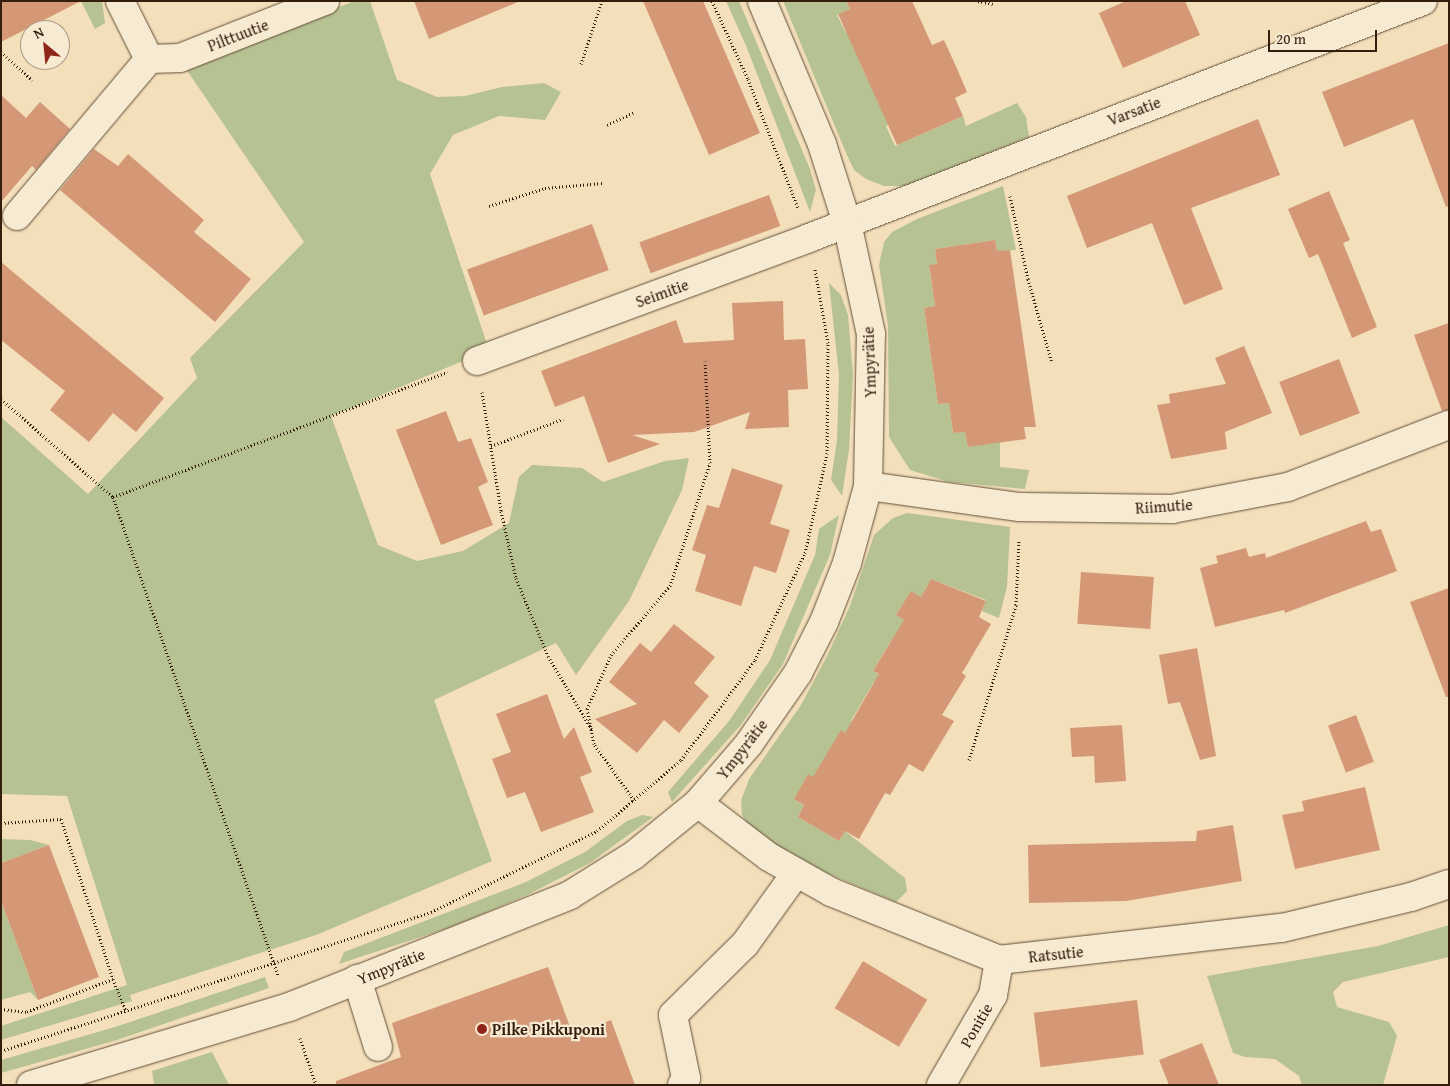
<!DOCTYPE html>
<meta charset="utf-8">
<style>
body{margin:0}
#map{position:relative;width:1450px;height:1086px;overflow:hidden;background:#f3dfba;font-family:"Gentium Book Plus",serif}
div>[style]{position:absolute}
.green>*{inset:0;background:#b7c292}
.building>*{inset:0;background:#d49877;transform-origin:0 0}
.path>*{height:3px;margin-top:-1.5px;transform-origin:0;background:repeating-linear-gradient(90deg,#331d0c 0 1px,transparent 0 3.5px)}
.roads{filter:drop-shadow(0 0 1px #634e38) drop-shadow(0 0 1px #634e38)}
.minor>*{height:28px;margin:-14px;padding:0 14px;transform-origin:14px;border-radius:14px;background:#f7ead2}
.dots>*{width:14px;height:14px;translate:-50% -50%;box-sizing:border-box;border:2px solid #f7ead2;border-radius:50%}
span{translate:-50% -50%;white-space:nowrap;text-align:center;line-height:1.15;-webkit-text-stroke:4.5px #f7ead2;paint-order:stroke}
.street-label{font-size:16px;color:#331d0c}
.poi-label{font-size:16px;color:#331d0c;font-weight:700}
.left{translate:0 -50%;text-align:left}
.frame{position:absolute;inset:0;border:2px solid #331d0c;pointer-events:none}
.north{position:absolute;left:20px;top:20px;width:50px;height:50px;box-sizing:border-box;background:#f7ead2;border:1px solid #a99883;border-radius:50%;rotate:332deg;font-size:14px;font-weight:700;line-height:20px;text-align:center;color:#331d0c}
.north::after{content:'';display:block;margin:auto;width:18px;height:22px;background:#8f2418;clip-path:polygon(50% 0,100% 100%,50% 72%,0 100%)}
.scale{position:absolute;left:1268px;top:30px;width:109px;height:22px;box-sizing:border-box;border:2px solid #331d0c;border-top:0;padding-left:6px;font-size:15px;line-height:18px;white-space:nowrap;color:#331d0c;-webkit-text-stroke:4px #f7ead2;paint-order:stroke}
</style>
<div id="map">
<div class="green">
<i style="clip-path:polygon(81px 1px,102px 1px,105px 23px,95px 29px)"></i>
<i style="clip-path:polygon(354px 1px,370px 1px,397px 80px,437px 97px,465px 96px,502px 87px,544px 83px,561px 92px,545px 120px,499px 116px,453px 135px,430px 174px,489px 350px,331px 416px,378px 545px,417px 561px,463px 551px,509px 523px,519px 477px,532px 465px,582px 468px,603px 482px,665px 461px,689px 458px,682px 490px,629px 601px,576px 675px,556px 643px,434px 700px,492px 861px,316px 935px,130px 995px,132px 1001px,1px 1040px,1px 1026px,127px 985px,67px 796px,1px 794px,1px 417px,88px 494px,197px 378px,190px 358px,304px 242px,186px 69px)"></i>
<i style="clip-path:polygon(726px 1px,739px 1px,810px 169px,816px 190px,810px 212px,747px 48px)"></i>
<i style="clip-path:polygon(783px 1px,846px 1px,850px 9px,837px 15px,846px 33px,855px 29px,851px 42px,867px 78px,899px 119px,886px 126px,895px 146px,963px 116px,966px 126px,1017px 103px,1026px 117px,1029px 137px,906px 186px,884px 186px,866px 179px,854px 170px,846px 153px)"></i>
<i style="clip-path:polygon(1003px 186px,1016px 250px,997px 251px,995px 240px,935px 249px,937px 264px,929px 266px,935px 306px,924px 308px,938px 404px,949px 403px,953px 433px,965px 432px,968px 447px,1000px 442px,1000px 467px,1029px 470px,1025px 489px,949px 482px,910px 470px,889px 437px,888px 326px,879px 265px,884px 242px,892px 232px,917px 219px)"></i>
<i style="clip-path:polygon(829px 283px,841px 295px,848px 315px,853px 374px,849px 450px,842px 496px,831px 480px,837px 440px,839px 375px)"></i>
<i style="clip-path:polygon(907px 513px,1010px 527px,1007px 587px,999px 618px,982px 611px,986px 600px,931px 579px,921px 597px,911px 592px,896px 615px,912px 625px,889px 644px,873px 671px,888px 680px,874px 682px,851px 721px,861px 727px,854px 738px,841px 731px,822px 782px,808px 775px,794px 799px,804px 805px,798px 817px,839px 841px,845px 831px,905px 878px,907px 891px,896px 902px,800px 862px,755px 836px,742px 815px,741px 801px,749px 779px,801px 705px,827px 656px,850px 606px,874px 535px,893px 518px)"></i>
<i style="clip-path:polygon(839px 515px,830px 555px,783px 664px,740px 726px,672px 802px,668px 792px,729px 721px,770px 660px,815px 555px,819px 529px)"></i>
<i style="clip-path:polygon(642px 815px,653px 817px,590px 863px,529px 894px,457px 925px,339px 964px,344px 952px,526px 882px,585px 852px,627px 821px)"></i>
<i style="clip-path:polygon(1px 839px,30px 840px,49px 845px,1px 863px)"></i>
<i style="clip-path:polygon(1px 901px,38px 1000px,30px 992px,1px 1000px)"></i>
<i style="clip-path:polygon(1449px 925px,1449px 957px,1343px 982px,1333px 992px,1337px 1007px,1389px 1022px,1397px 1036px,1383px 1085px,1302px 1085px,1299px 1076px,1275px 1059px,1245px 1057px,1233px 1053px,1207px 976px,1378px 946px)"></i>
<i style="clip-path:polygon(265px 977px,269px 988px,117px 1040px,1px 1073px,1px 1060px,115px 1027px)"></i>
<i style="clip-path:polygon(212px 1052px,229px 1085px,154px 1085px,152px 1071px)"></i>
</div>
<div class="building">
<i style="clip-path:polygon(1px 1px,81px 1px,1px 42px)"></i>
<i style="clip-path:polygon(414px 1px,518px 1px,518px 2px,429px 39px)"></i>
<i style="clip-path:polygon(643px 1px,703px 1px,760px 133px,709px 155px)"></i>
<i style="clip-path:polygon(846px 1px,912px 1px,932px 45px,944px 40px,958px 71px,967px 92px,955px 98px,963px 116px,897px 145px,838px 14px,850px 9px)"></i>
<i style="clip-path:polygon(1126px 1px,1185px 1px,1200px 35px,1123px 68px,1099px 13px)"></i>
<i style="clip-path:polygon(1449px 43px,1449px 206px,1446px 207px,1413px 119px,1344px 147px,1322px 92px)"></i>
<i style="clip-path:polygon(1px 95px,26px 118px,40px 102px,70px 129px,36px 170px,32px 166px,1px 202px)"></i>
<i style="clip-path:polygon(1258px 119px,1280px 175px,1191px 208px,1223px 289px,1184px 305px,1152px 223px,1087px 248px,1067px 196px)"></i>
<i style="clip-path:polygon(94px 149px,118px 166px,128px 154px,204px 220px,194px 232px,251px 279px,215px 322px,60px 190px)"></i>
<i style="clip-path:polygon(1329px 191px,1350px 240px,1343px 243px,1377px 327px,1352px 338px,1318px 254px,1309px 258px,1288px 209px)"></i>
<i style="left:769px;top:195px;width:33px;height:138px;rotate:70deg"></i>
<i style="left:592px;top:224px;width:49px;height:133px;rotate:70deg"></i>
<i style="clip-path:polygon(995px 240px,997px 251px,1010px 250px,1036px 427px,1024px 427px,1026px 439px,968px 447px,965px 432px,953px 433px,949px 403px,938px 404px,924px 308px,935px 306px,929px 265px,937px 264px,935px 249px)"></i>
<i style="clip-path:polygon(1px 262px,164px 398px,136px 432px,113px 413px,89px 442px,50px 410px,65px 391px,1px 340px)"></i>
<i style="clip-path:polygon(783px 301px,784px 340px,805px 339px,808px 389px,788px 390px,789px 427px,745px 429px,750px 412px,694px 432px,632px 435px,660px 444px,608px 463px,584px 396px,555px 407px,541px 371px,676px 320px,684px 343px,734px 340px,732px 303px)"></i>
<i style="clip-path:polygon(1449px 323px,1449px 410px,1442px 411px,1414px 335px)"></i>
<i style="clip-path:polygon(1244px 346px,1272px 413px,1225px 432px,1227px 449px,1171px 459px,1157px 405px,1170px 403px,1169px 394px,1226px 384px,1215px 358px)"></i>
<i style="left:1339px;top:359px;width:58px;height:64px;rotate:69deg"></i>
<i style="clip-path:polygon(446px 411px,458px 442px,471px 438px,488px 482px,478px 487px,493px 525px,441px 545px,396px 430px)"></i>
<i style="clip-path:polygon(732px 468px,783px 485px,770px 524px,790px 530px,776px 573px,754px 566px,741px 606px,695px 591px,706px 555px,692px 550px,707px 505px,719px 508px)"></i>
<i style="clip-path:polygon(1366px 521px,1371px 532px,1381px 529px,1397px 571px,1285px 613px,1284px 610px,1215px 627px,1200px 568px,1218px 563px,1216px 556px,1246px 548px,1249px 557px,1265px 553px,1266px 558px)"></i>
<i style="left:1081px;top:572px;width:73px;height:52px;rotate:4deg"></i>
<i style="clip-path:polygon(931px 579px,986px 601px,979px 617px,991px 624px,962px 673px,966px 676px,942px 715px,954px 721px,923px 772px,909px 764px,890px 795px,885px 793px,859px 839px,845px 831px,839px 841px,798px 817px,804px 805px,794px 799px,808px 774px,813px 777px,841px 730px,845px 733px,879px 674px,873px 671px,904px 620px,896px 615px,911px 591px,921px 597px)"></i>
<i style="clip-path:polygon(1449px 588px,1449px 697px,1446px 697px,1410px 602px)"></i>
<i style="clip-path:polygon(674px 624px,715px 657px,694px 683px,709px 696px,679px 733px,664px 720px,637px 753px,595px 719px,637px 704px,609px 682px,640px 643px,651px 652px)"></i>
<i style="clip-path:polygon(1197px 648px,1216px 756px,1200px 760px,1180px 702px,1168px 704px,1159px 655px)"></i>
<i style="clip-path:polygon(547px 694px,564px 739px,574px 727px,592px 772px,580px 777px,594px 812px,541px 832px,525px 792px,507px 798px,492px 759px,511px 752px,496px 714px)"></i>
<i style="left:1356px;top:715px;width:50px;height:30px;rotate:69deg"></i>
<i style="clip-path:polygon(1122px 725px,1126px 781px,1095px 783px,1094px 756px,1072px 757px,1070px 728px)"></i>
<i style="clip-path:polygon(1365px 787px,1380px 850px,1295px 869px,1282px 815px,1304px 811px,1302px 801px)"></i>
<i style="clip-path:polygon(1233px 825px,1242px 881px,1126px 901px,1029px 903px,1028px 845px,1196px 841px,1197px 831px)"></i>
<i style="clip-path:polygon(49px 845px,99px 977px,38px 1000px,1px 901px,1px 863px)"></i>
<i style="left:863px;top:961px;width:75px;height:55px;rotate:31deg"></i>
<i style="clip-path:polygon(548px 967px,573px 1035px,611px 1020px,635px 1085px,336px 1085px,336px 1081px,401px 1057px,392px 1023px)"></i>
<i style="left:1137px;top:1000px;width:55px;height:104px;rotate:83deg"></i>
<i style="clip-path:polygon(1202px 1043px,1219px 1085px,1169px 1085px,1159px 1060px)"></i>
</div>
<div class="path">
<i style="left:712px;top:1px;width:86px;rotate:65.2deg"></i>
<i style="left:748px;top:79px;width:138px;rotate:68.8deg"></i>
<i style="left:978px;top:1px;width:15px;rotate:11deg"></i>
<i style="left:1px;top:52px;width:42px;rotate:42.1deg"></i>
<i style="left:581px;top:64px;width:66px;rotate:-71.6deg"></i>
<i style="left:607px;top:125px;width:31px;rotate:-25deg"></i>
<i style="left:1010px;top:196px;width:85px;rotate:77.8deg"></i>
<i style="left:1028px;top:279px;width:87px;rotate:74.1deg"></i>
<i style="left:489px;top:206px;width:59px;rotate:-17.8deg"></i>
<i style="left:545px;top:188px;width:58px;rotate:-4.9deg"></i>
<i style="left:482px;top:392px;width:121px;rotate:80.9deg"></i>
<i style="left:501px;top:511px;width:69px;rotate:77.4deg"></i>
<i style="left:516px;top:578px;width:84px;rotate:67.7deg"></i>
<i style="left:548px;top:656px;width:86px;rotate:59.3deg"></i>
<i style="left:1px;top:399px;width:149px;rotate:41.2deg"></i>
<i style="left:113px;top:497px;width:506px;rotate:70.96deg"></i>
<i style="left:491px;top:446px;width:77px;rotate:-20.6deg"></i>
<i style="left:113px;top:497px;width:357px;rotate:-20.5deg"></i>
<i style="left:969px;top:760px;width:162px;rotate:-73.1deg"></i>
<i style="left:1016px;top:605px;width:65px;rotate:-87.4deg"></i>
<i style="left:634px;top:800px;width:69px;rotate:-125.5deg"></i>
<i style="left:594px;top:744px;width:36px;rotate:-101deg"></i>
<i style="left:587px;top:709px;width:59px;rotate:-66deg"></i>
<i style="left:611px;top:655px;width:91px;rotate:-49.5deg"></i>
<i style="left:670px;top:586px;width:129px;rotate:-72deg"></i>
<i style="left:710px;top:463px;width:102px;rotate:-92.8deg"></i>
<i style="left:1px;top:823px;width:60px;rotate:-3.8deg"></i>
<i style="left:61px;top:819px;width:168px;rotate:72deg"></i>
<i style="left:113px;top:979px;width:93px;rotate:159.2deg"></i>
<i style="left:26px;top:1012px;width:25px;rotate:-173deg"></i>
<i style="left:113px;top:979px;width:35px;rotate:68deg"></i>
<i style="left:300px;top:1038px;width:50px;rotate:71.2deg"></i>
<i style="left:1px;top:1051px;width:452px;rotate:-17.9deg"></i>
<i style="left:431px;top:912px;width:185px;rotate:-26deg"></i>
<i style="left:597px;top:831px;width:110px;rotate:-40.2deg"></i>
<i style="left:681px;top:760px;width:124px;rotate:-53.5deg"></i>
<i style="left:755px;top:660px;width:118px;rotate:-65deg"></i>
<i style="left:805px;top:553px;width:101px;rotate:-77.5deg"></i>
<i style="left:827px;top:454px;width:111px;rotate:-89.5deg"></i>
<i style="left:828px;top:343px;width:75px;rotate:-100deg"></i>
</div>
<div class="roads">
<div class="minor">
<i style="left:120px;top:1px;width:65px;rotate:63.4deg"></i>
<i style="left:149px;top:59px;width:31px;rotate:-2deg"></i>
<i style="left:180px;top:58px;width:156px;rotate:-21.5deg"></i>
<i style="left:17px;top:216px;width:205px;rotate:-49.9deg"></i>
<i style="left:477px;top:361px;width:354px;rotate:-20.3deg"></i>
<i style="left:809px;top:238px;width:658px;rotate:-21.11deg"></i>
<i style="left:868px;top:486px;width:153px;rotate:7.9deg"></i>
<i style="left:1020px;top:507px;width:152px;rotate:0.8deg"></i>
<i style="left:1172px;top:509px;width:118px;rotate:-10.7deg"></i>
<i style="left:1288px;top:487px;width:173px;rotate:-21.1deg"></i>
<i style="left:698px;top:803px;width:89px;rotate:37.3deg"></i>
<i style="left:769px;top:857px;width:71px;rotate:29.4deg"></i>
<i style="left:831px;top:892px;width:181px;rotate:22deg"></i>
<i style="left:999px;top:960px;width:285px;rotate:-6.5deg"></i>
<i style="left:1282px;top:928px;width:133px;rotate:-13.5deg"></i>
<i style="left:1411px;top:897px;width:40px;rotate:-18.9deg"></i>
<i style="left:357px;top:979px;width:71px;rotate:72.8deg"></i>
<i style="left:31px;top:1085px;width:270px;rotate:-16.8deg"></i>
<i style="left:289px;top:1007px;width:302px;rotate:-21.7deg"></i>
<i style="left:570px;top:895px;width:75px;rotate:-32deg"></i>
<i style="left:634px;top:855px;width:82px;rotate:-39.1deg"></i>
<i style="left:698px;top:803px;width:77px;rotate:-49.2deg"></i>
<i style="left:748px;top:745px;width:88px;rotate:-55.2deg"></i>
<i style="left:798px;top:673px;width:57px;rotate:-63deg"></i>
<i style="left:824px;top:622px;width:63px;rotate:-68.7deg"></i>
<i style="left:847px;top:563px;width:80px;rotate:-74.7deg"></i>
<i style="left:868px;top:486px;width:152px;rotate:-88.9deg"></i>
<i style="left:871px;top:334px;width:114px;rotate:-102.2deg"></i>
<i style="left:847px;top:223px;width:83px;rotate:-107.6deg"></i>
<i style="left:822px;top:144px;width:155px;rotate:-112.8deg"></i>
<i style="left:682px;top:1085px;width:8px;rotate:-60deg"></i>
<i style="left:686px;top:1078px;width:64px;rotate:-101.7deg"></i>
<i style="left:673px;top:1015px;width:101px;rotate:-44.6deg"></i>
<i style="left:745px;top:944px;width:87px;rotate:-54.3deg"></i>
<i style="left:941px;top:1085px;width:104px;rotate:-60deg"></i>
<i style="left:993px;top:995px;width:36px;rotate:-80deg"></i>
</div>
</div>
<div class="dots">
<i style="left:482px;top:1029px;background:#8f2418"></i>
</div>
<div class="street-label">
<span style="left:238px;top:35px;rotate:-21deg">Pilttuutie</span>
<span style="left:1134px;top:111px;rotate:-21deg">Varsatie</span>
<span style="left:662px;top:293px;rotate:-20deg">Seimitie</span>
<span style="left:869px;top:362px;rotate:-92deg">Ympyrätie</span>
<span style="left:1164px;top:506px;rotate:-4deg">Riimutie</span>
<span style="left:742px;top:749px;rotate:-52deg">Ympyrätie</span>
<span style="left:1056px;top:954px;rotate:-6deg">Ratsutie</span>
<span style="left:391px;top:966px;rotate:-22deg">Ympyrätie</span>
<span style="left:976px;top:1025px;rotate:-60deg">Ponitie</span>
</div>
<div class="poi-label">
<span class="left" style="left:492px;top:1029px">Pilke Pikkuponi</span>
</div>
<div class="frame"></div>
<div class="north">N</div>
<div class="scale">20 m</div>
</div>
